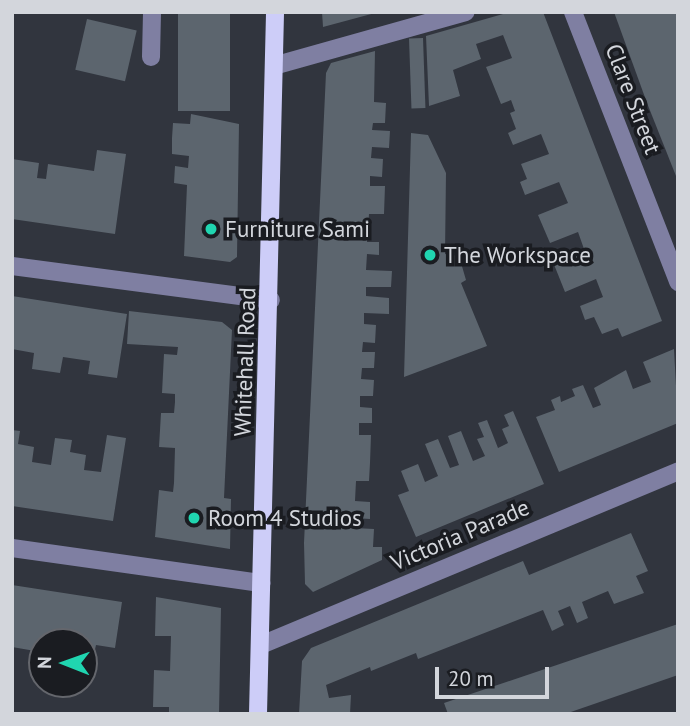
<!DOCTYPE html>
<style>
body{margin:0}
#map{position:relative;width:690px;height:726px;overflow:hidden;background:#31353e;font-family:"PT Sans",sans-serif}
div>[style]{position:absolute}
.building>*{inset:0;background:#5c656e;transform-origin:0 0}
.minor>*{height:18px;margin:-9px;padding:0 9px;transform-origin:9px;border-radius:9px;background:#7f7fa2}
.major>*{height:18px;margin:-9px;padding:0 9px;transform-origin:9px;border-radius:9px;background:#cdcdf8}
.dots>*{width:19px;height:19px;translate:-50% -50%;box-sizing:border-box;border:4px solid #1a1c21;border-radius:50%}
span{translate:-50% -50%;white-space:nowrap;text-align:center;line-height:1.15;-webkit-text-stroke:7px #1a1c21;paint-order:stroke}
.street-label{font-size:23px;color:#d3d6dc}
.poi-label{font-size:23px;color:#d3d6dc}
.left{translate:0 -50%;text-align:left}
.frame{position:absolute;inset:0;border:14px solid #d3d6dc;pointer-events:none}
.north{position:absolute;left:28px;top:628px;width:70px;height:70px;box-sizing:border-box;background:#1a1c21;border:2px solid #64666c;border-radius:50%;rotate:271deg;font-size:19px;font-weight:700;line-height:28px;text-align:center;color:#d3d6dc}
.north::after{content:'';display:block;margin:auto;width:24px;height:32px;background:#20d5b0;clip-path:polygon(50% 0,100% 100%,50% 72%,0 100%)}
.scale{position:absolute;left:435px;top:667px;width:114px;height:32px;box-sizing:border-box;border:4px solid #d3d6dc;border-top:0;padding-left:9px;font-size:21px;line-height:24px;white-space:nowrap;color:#d3d6dc;-webkit-text-stroke:5px #1a1c21;paint-order:stroke}
</style>
<div id="map">
<div class="building">
<i style="left:178px;top:12px;width:52px;height:99px"></i>
<i style="clip-path:polygon(322px 12px,375px 12px,375px 13px,323px 27px)"></i>
<i style="clip-path:polygon(510px 12px,543px 12px,662px 321px,622px 337px,618px 328px,602px 334px,594px 317px,585px 320px,580px 306px,603px 297px,596px 279px,565px 292px,553px 262px,584px 249px,578px 232px,550px 243px,538px 215px,568px 203px,559px 182px,525px 195px,520px 182px,527px 179px,521px 164px,549px 154px,541px 134px,513px 145px,508px 133px,516px 129px,510px 113px,515px 111px,511px 100px,501px 104px,486px 67px,512px 58px,503px 35px,476px 44px,481px 59px,453px 70px,460px 96px,429px 106px,426px 36px)"></i>
<i style="clip-path:polygon(614px 12px,678px 12px,678px 181px,647px 103px)"></i>
<i style="left:87px;top:19px;width:51px;height:52px;rotate:13deg"></i>
<i style="left:423px;top:38px;width:70px;height:14px;rotate:88deg"></i>
<i style="clip-path:polygon(375px 51px,374px 102px,386px 103px,385px 123px,373px 123px,372px 130px,390px 131px,389px 148px,372px 147px,371px 158px,383px 159px,382px 177px,370px 176px,370px 186px,385px 186px,384px 214px,369px 214px,367px 242px,379px 242px,379px 255px,367px 254px,366px 270px,392px 271px,391px 287px,366px 287px,366px 296px,389px 298px,389px 314px,364px 313px,364px 324px,376px 325px,375px 343px,363px 342px,362px 352px,375px 352px,374px 368px,362px 368px,361px 379px,374px 380px,373px 396px,360px 396px,360px 407px,372px 408px,372px 423px,359px 423px,359px 435px,371px 435px,370px 463px,369px 481px,356px 481px,355px 501px,370px 502px,370px 519px,355px 518px,354px 528px,374px 529px,373px 547px,382px 547px,382px 560px,313px 592px,305px 584px,304px 543px,326px 73px,331px 63px)"></i>
<i style="clip-path:polygon(191px 114px,239px 124px,237px 257px,230px 262px,184px 256px,187px 185px,174px 183px,175px 166px,188px 168px,189px 156px,172px 154px,172px 138px,173px 123px,190px 124px)"></i>
<i style="clip-path:polygon(411px 133px,428px 135px,446px 173px,445px 254px,459px 256px,466px 280px,461px 283px,487px 346px,404px 377px)"></i>
<i style="clip-path:polygon(97px 150px,126px 154px,115px 234px,12px 219px,12px 159px,39px 163px,37px 178px,46px 179px,48px 164px,94px 171px)"></i>
<i style="clip-path:polygon(12px 296px,127px 314px,117px 378px,88px 374px,90px 361px,63px 357px,60px 373px,32px 369px,34px 353px,12px 349px)"></i>
<i style="clip-path:polygon(129px 311px,222px 322px,232px 330px,224px 498px,231px 499px,230px 549px,155px 537px,159px 490px,173px 492px,174px 483px,175px 448px,159px 447px,161px 413px,174px 413px,175px 402px,175px 394px,162px 393px,164px 354px,177px 355px,178px 347px,127px 344px)"></i>
<i style="clip-path:polygon(674px 349px,678px 423px,559px 472px,536px 417px,555px 410px,551px 400px,560px 396px,561px 402px,575px 396px,572px 389px,583px 385px,593px 408px,601px 405px,594px 388px,626px 370px,633px 389px,651px 382px,643px 362px)"></i>
<i style="clip-path:polygon(513px 411px,544px 484px,416px 537px,398px 495px,409px 491px,401px 471px,418px 464px,425px 482px,438px 476px,425px 444px,438px 439px,450px 468px,459px 465px,448px 436px,461px 431px,473px 461px,485px 456px,477px 439px,484px 437px,478px 423px,487px 420px,498px 448px,508px 443px,502px 429px,509px 426px,504px 415px)"></i>
<i style="clip-path:polygon(12px 430px,20px 431px,18px 444px,34px 447px,32px 462px,51px 465px,55px 438px,72px 440px,70px 452px,86px 455px,84px 470px,101px 472px,107px 435px,126px 438px,113px 521px,12px 506px)"></i>
<i style="clip-path:polygon(631px 533px,648px 571px,636px 576px,644px 593px,614px 604px,608px 591px,582px 602px,588px 618px,577px 623px,570px 606px,558px 611px,564px 625px,552px 631px,543px 610px,418px 659px,416px 653px,371px 671px,370px 667px,326px 685px,329px 698px,351px 695px,350px 714px,299px 714px,302px 661px,311px 648px,523px 561px,529px 575px)"></i>
<i style="clip-path:polygon(12px 585px,122px 602px,115px 648px,96px 645px,93px 659px,84px 658px,84px 642px,56px 642px,43px 637px,41px 652px,12px 647px)"></i>
<i style="clip-path:polygon(156px 597px,221px 608px,219px 714px,169px 714px,169px 707px,153px 707px,154px 670px,170px 671px,171px 636px,155px 636px)"></i>
<i style="clip-path:polygon(678px 624px,678px 675px,565px 714px,448px 714px,444px 703px)"></i>
</div>
<div class="minor">
<i style="left:573px;top:12px;width:290px;rotate:68.7deg"></i>
<i style="left:151px;top:57px;width:45px;rotate:-88.7deg"></i>
<i style="left:277px;top:65px;width:196px;rotate:-15.7deg"></i>
<i style="left:12px;top:266px;width:261px;rotate:7.5deg"></i>
<i style="left:12px;top:548px;width:252px;rotate:8deg"></i>
<i style="left:261px;top:645px;width:452px;rotate:-22.6deg"></i>
</div>
<div class="major">
<i style="left:258px;top:714px;width:702px;rotate:-88.61deg"></i>
</div>
<div class="dots">
<i style="left:211px;top:229px;background:#20d5b0"></i>
<i style="left:430px;top:255px;background:#20d5b0"></i>
<i style="left:194px;top:518px;background:#20d5b0"></i>
</div>
<div class="street-label">
<span style="left:633px;top:99px;rotate:69deg">Clare Street</span>
<span style="left:245px;top:362px;rotate:-88deg">Whitehall Road</span>
<span style="left:460px;top:535px;rotate:-23deg">Victoria Parade</span>
</div>
<div class="poi-label">
<span class="left" style="left:225px;top:229px">Furniture Sami</span>
<span class="left" style="left:444px;top:255px">The Workspace</span>
<span class="left" style="left:208px;top:518px">Room 4 Studios</span>
</div>
<div class="frame"></div>
<div class="north">N</div>
<div class="scale">20 m</div>
</div>
